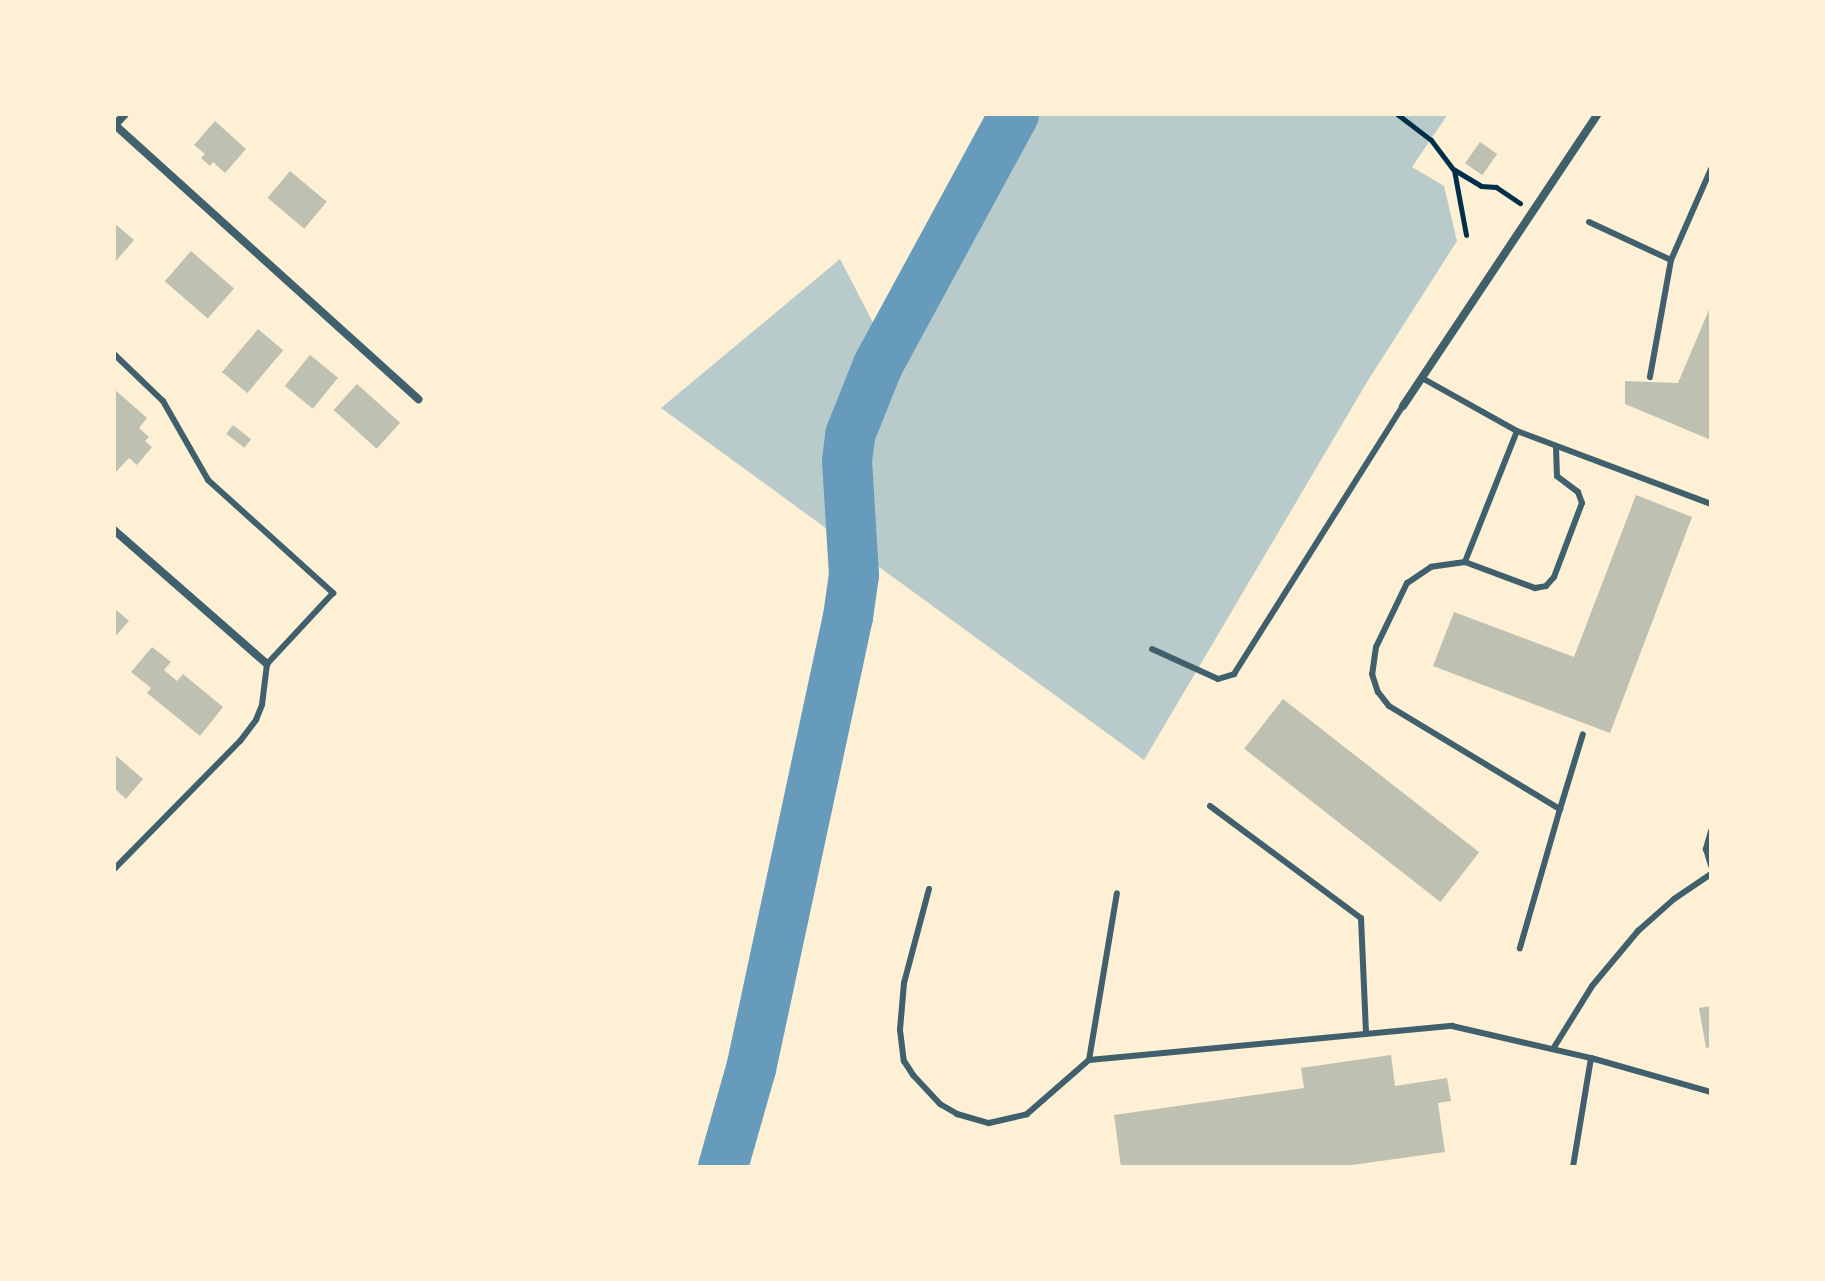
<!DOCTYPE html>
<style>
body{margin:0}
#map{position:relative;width:1825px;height:1281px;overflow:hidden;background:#fdf0d5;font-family:"Space Grotesk",sans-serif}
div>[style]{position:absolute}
.green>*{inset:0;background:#b9caca}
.river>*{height:50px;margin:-25px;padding:0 25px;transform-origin:25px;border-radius:25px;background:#669bbc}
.building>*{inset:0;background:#bec0b2;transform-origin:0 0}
.path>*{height:5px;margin:-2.5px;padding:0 2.5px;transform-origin:2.5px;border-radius:2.5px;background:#003049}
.service>*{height:6px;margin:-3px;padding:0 3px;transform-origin:3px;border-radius:3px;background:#3f606c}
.minor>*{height:8px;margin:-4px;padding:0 4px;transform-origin:4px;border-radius:4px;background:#3f606c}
span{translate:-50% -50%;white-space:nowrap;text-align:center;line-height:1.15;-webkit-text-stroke:6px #fdf0d5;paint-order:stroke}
.frame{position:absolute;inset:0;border:116px solid #fdf0d5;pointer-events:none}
</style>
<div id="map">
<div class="green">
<i style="clip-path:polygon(1025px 114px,1448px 114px,1412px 167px,1444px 186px,1457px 241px,1367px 382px,1144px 760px,661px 408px,840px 259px,880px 336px,929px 235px,997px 131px)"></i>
</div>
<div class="river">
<i style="left:723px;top:1167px;width:102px;rotate:-74.1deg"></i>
<i style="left:751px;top:1069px;width:462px;rotate:-77.9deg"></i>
<i style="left:848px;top:617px;width:42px;rotate:-81.9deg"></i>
<i style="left:854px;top:575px;width:114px;rotate:-93.5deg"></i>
<i style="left:847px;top:461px;width:26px;rotate:-83deg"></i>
<i style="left:850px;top:435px;width:75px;rotate:-68.2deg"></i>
<i style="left:878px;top:365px;width:285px;rotate:-61.5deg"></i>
</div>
<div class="building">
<i style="clip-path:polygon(215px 121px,246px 149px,225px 173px,213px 162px,210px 166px,201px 158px,205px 154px,194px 145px)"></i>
<i style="left:1480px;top:142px;width:21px;height:26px;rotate:35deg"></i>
<i style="left:290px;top:171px;width:48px;height:35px;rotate:40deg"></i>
<i style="clip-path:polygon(114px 223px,134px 240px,114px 263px)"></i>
<i style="left:191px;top:251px;width:57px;height:40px;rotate:41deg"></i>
<i style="clip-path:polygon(1711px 305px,1711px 440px,1625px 404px,1625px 381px,1678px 383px)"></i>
<i style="left:258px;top:329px;width:33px;height:56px;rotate:40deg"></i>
<i style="left:310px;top:355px;width:36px;height:40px;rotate:39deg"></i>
<i style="left:357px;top:384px;width:58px;height:35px;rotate:42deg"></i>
<i style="clip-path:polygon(114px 389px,147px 418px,139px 428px,149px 437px,145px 441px,152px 447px,137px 465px,129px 458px,114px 474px)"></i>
<i style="left:233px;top:425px;width:23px;height:11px;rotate:38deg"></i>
<i style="clip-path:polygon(1636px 495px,1692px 517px,1610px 733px,1433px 666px,1454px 612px,1574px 657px)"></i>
<i style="clip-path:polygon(114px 608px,129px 621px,114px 638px)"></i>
<i style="clip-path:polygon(152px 647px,171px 662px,164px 670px,177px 681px,183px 674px,223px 707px,200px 736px,147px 693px,151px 688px,131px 672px)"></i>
<i style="left:1283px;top:699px;width:249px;height:63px;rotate:38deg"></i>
<i style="clip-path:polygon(114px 754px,143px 779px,126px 799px,114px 788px)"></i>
<i style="clip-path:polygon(1711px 1006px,1711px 1047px,1706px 1048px,1699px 1008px)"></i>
<i style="clip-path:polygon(1391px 1055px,1395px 1086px,1447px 1078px,1451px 1101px,1438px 1103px,1445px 1152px,1338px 1167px,1121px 1167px,1114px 1115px,1304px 1088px,1301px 1068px)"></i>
</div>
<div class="path">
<i style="left:1397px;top:114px;width:43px;rotate:37.4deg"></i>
<i style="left:1431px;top:140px;width:36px;rotate:53deg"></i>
<i style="left:1453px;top:169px;width:33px;rotate:31deg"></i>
<i style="left:1481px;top:186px;width:15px;rotate:4deg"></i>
<i style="left:1496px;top:187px;width:29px;rotate:34deg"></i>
<i style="left:1454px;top:170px;width:66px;rotate:79.5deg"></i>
</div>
<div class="service">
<i style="left:1589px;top:222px;width:90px;rotate:24.9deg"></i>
<i style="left:1671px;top:260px;width:119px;rotate:100.2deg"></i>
<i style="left:1671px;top:260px;width:99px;rotate:-66.3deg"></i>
<i style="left:114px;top:354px;width:68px;rotate:43.8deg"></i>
<i style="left:163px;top:401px;width:91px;rotate:60.3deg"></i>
<i style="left:208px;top:480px;width:169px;rotate:42.1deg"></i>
<i style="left:333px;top:593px;width:97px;rotate:132.9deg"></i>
<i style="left:267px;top:664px;width:41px;rotate:97deg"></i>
<i style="left:262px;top:705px;width:16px;rotate:112deg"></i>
<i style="left:256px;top:720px;width:26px;rotate:127deg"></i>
<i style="left:240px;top:741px;width:180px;rotate:134.5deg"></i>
<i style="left:1422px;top:378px;width:109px;rotate:29.2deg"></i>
<i style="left:1517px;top:431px;width:207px;rotate:20.6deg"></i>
<i style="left:1517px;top:431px;width:141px;rotate:111.7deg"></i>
<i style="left:1465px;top:562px;width:75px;rotate:20.4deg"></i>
<i style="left:1535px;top:588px;width:11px;rotate:-10deg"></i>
<i style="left:1546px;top:586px;width:12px;rotate:-48deg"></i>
<i style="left:1554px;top:577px;width:79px;rotate:-69.3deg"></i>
<i style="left:1582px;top:503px;width:12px;rotate:-110deg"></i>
<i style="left:1578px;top:492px;width:26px;rotate:-143deg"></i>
<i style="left:1557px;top:476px;width:29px;rotate:-92deg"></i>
<i style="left:1465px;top:562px;width:34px;rotate:172deg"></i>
<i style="left:1431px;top:567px;width:29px;rotate:146deg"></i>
<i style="left:1407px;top:583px;width:71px;rotate:115.8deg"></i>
<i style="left:1376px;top:647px;width:27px;rotate:98deg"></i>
<i style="left:1372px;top:674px;width:19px;rotate:72deg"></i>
<i style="left:1378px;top:692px;width:18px;rotate:52deg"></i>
<i style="left:1389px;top:706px;width:200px;rotate:31.1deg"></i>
<i style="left:1560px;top:809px;width:145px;rotate:106.1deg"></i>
<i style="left:1152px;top:649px;width:72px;rotate:24.4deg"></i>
<i style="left:1218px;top:679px;width:17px;rotate:-17deg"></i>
<i style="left:1234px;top:674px;width:317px;rotate:-57.8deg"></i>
<i style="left:1210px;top:806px;width:188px;rotate:36.6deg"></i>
<i style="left:1361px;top:918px;width:116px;rotate:87.5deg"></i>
<i style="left:1560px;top:809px;width:78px;rotate:-73deg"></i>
<i style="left:1711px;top:831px;width:19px;rotate:106deg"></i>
<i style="left:1706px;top:849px;width:17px;rotate:73deg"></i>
<i style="left:929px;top:889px;width:97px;rotate:104.9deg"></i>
<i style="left:904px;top:983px;width:47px;rotate:94.9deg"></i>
<i style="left:900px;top:1030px;width:31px;rotate:83deg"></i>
<i style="left:904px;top:1061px;width:17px;rotate:57deg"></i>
<i style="left:913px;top:1075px;width:40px;rotate:47deg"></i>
<i style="left:940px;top:1104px;width:20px;rotate:30deg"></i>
<i style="left:957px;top:1114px;width:33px;rotate:16deg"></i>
<i style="left:989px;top:1123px;width:39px;rotate:-13deg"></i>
<i style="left:1027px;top:1114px;width:82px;rotate:-41.1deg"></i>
<i style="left:1089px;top:1060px;width:365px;rotate:-5.4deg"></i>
<i style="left:1452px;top:1026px;width:143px;rotate:13deg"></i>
<i style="left:1591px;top:1058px;width:110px;rotate:99.4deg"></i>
<i style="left:1553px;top:1049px;width:74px;rotate:-58.2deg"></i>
<i style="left:1592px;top:986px;width:72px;rotate:-50.1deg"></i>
<i style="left:1638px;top:931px;width:48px;rotate:-41.6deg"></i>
<i style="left:1674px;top:899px;width:45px;rotate:-34deg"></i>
<i style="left:1591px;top:1058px;width:125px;rotate:15.8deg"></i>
<i style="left:1089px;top:1060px;width:169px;rotate:-80.5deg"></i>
</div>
<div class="minor">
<i style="left:115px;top:125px;width:409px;rotate:42.1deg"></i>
<i style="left:114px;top:126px;width:16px;rotate:-47deg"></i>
<i style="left:1403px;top:406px;width:351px;rotate:-56.3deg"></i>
<i style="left:114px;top:530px;width:203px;rotate:41.2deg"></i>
</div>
<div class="frame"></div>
</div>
